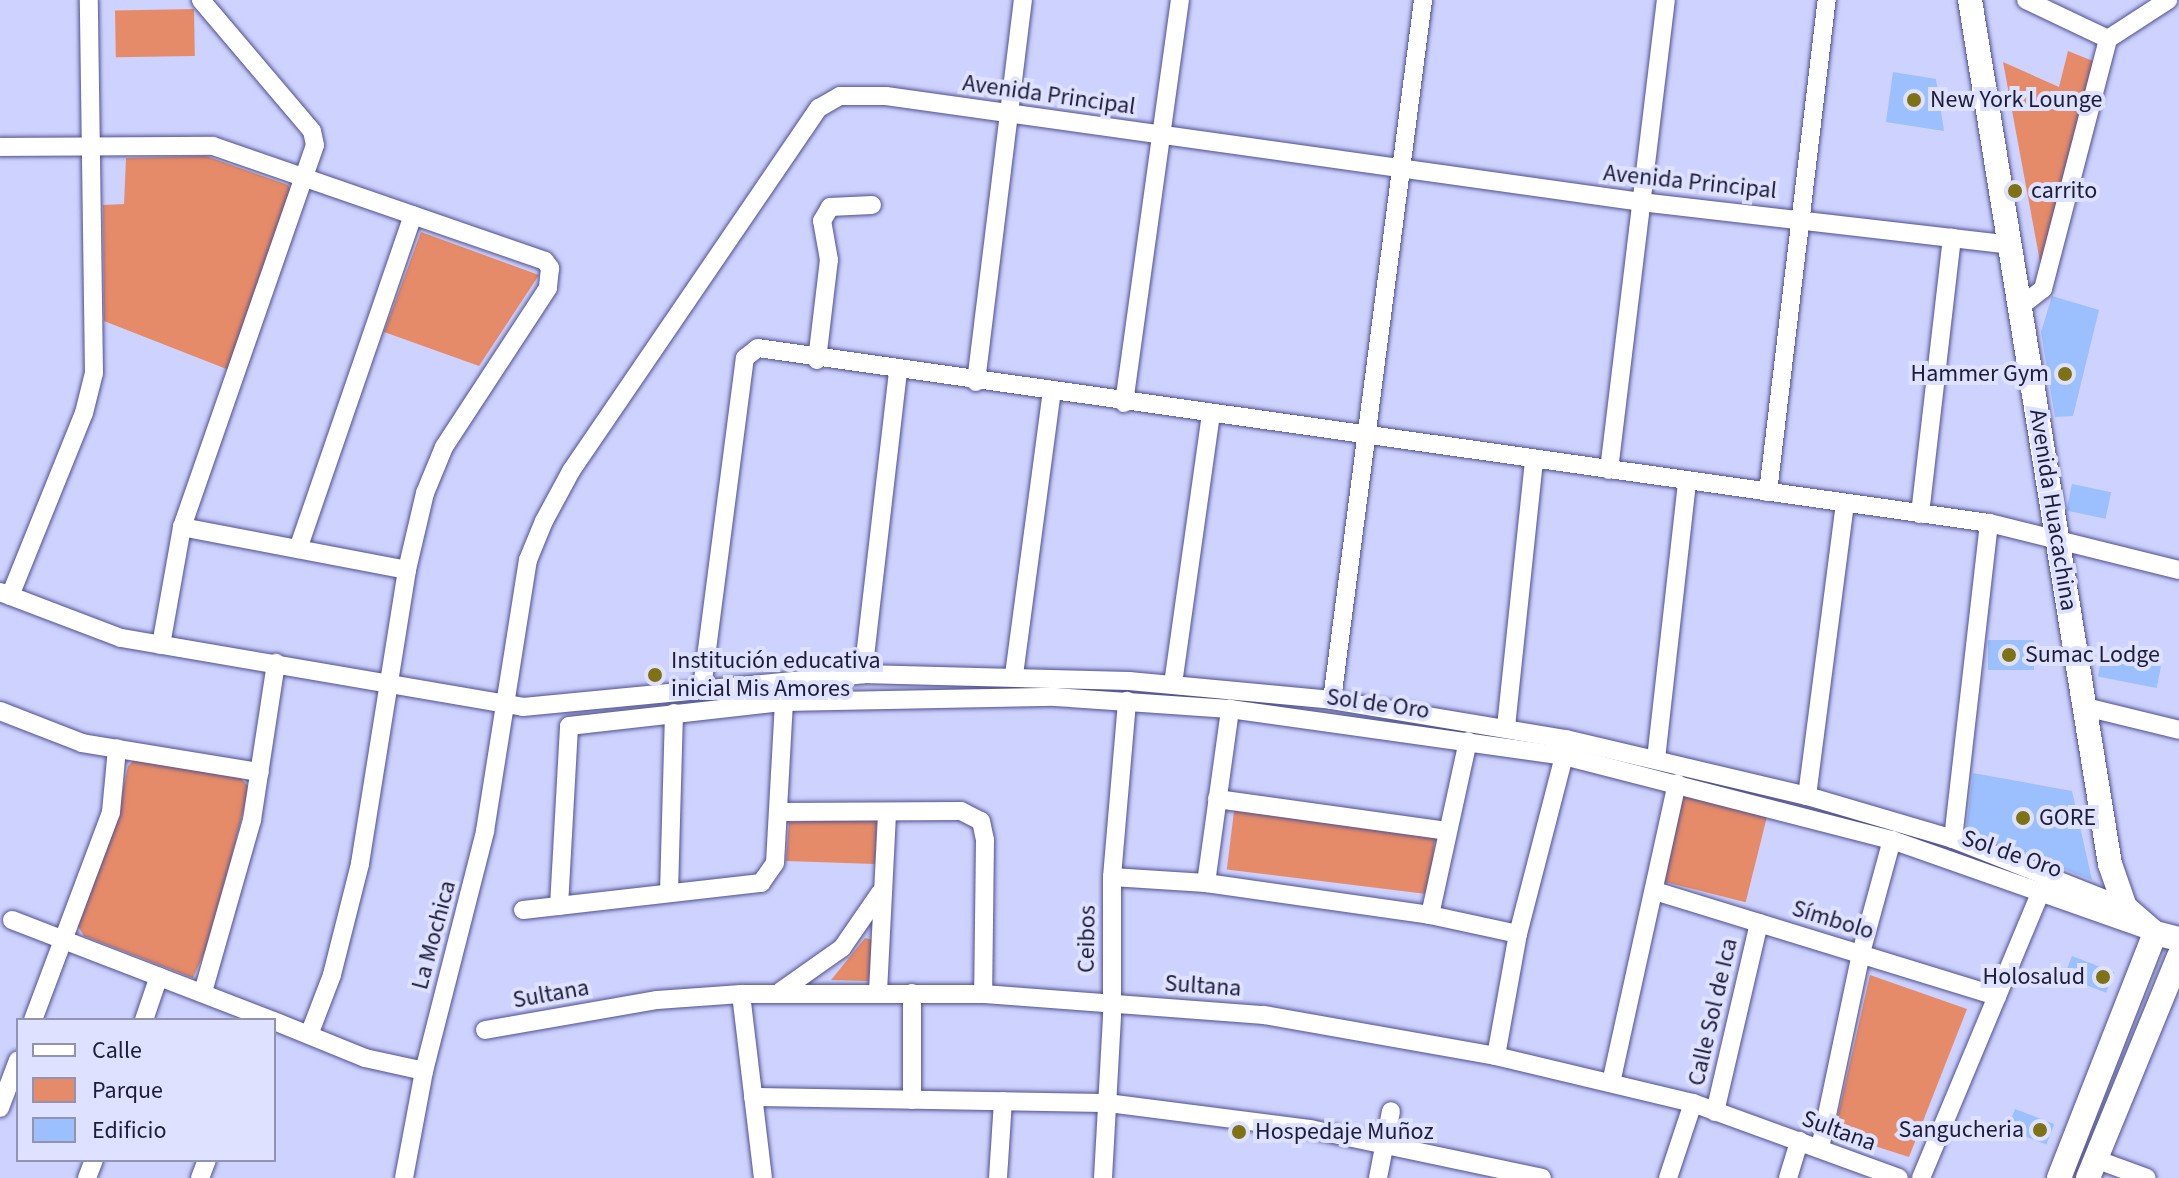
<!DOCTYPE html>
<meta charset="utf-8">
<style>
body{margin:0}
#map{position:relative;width:2179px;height:1178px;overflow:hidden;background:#ced2fe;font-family:"Source Sans 3",sans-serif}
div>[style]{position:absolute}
.green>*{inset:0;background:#e68b69;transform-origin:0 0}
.building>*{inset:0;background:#9cbffd;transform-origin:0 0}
.roads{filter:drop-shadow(0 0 2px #4f508f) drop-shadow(0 0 2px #4f508f)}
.street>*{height:18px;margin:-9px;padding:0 9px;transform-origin:9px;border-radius:9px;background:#fff}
.secondary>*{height:24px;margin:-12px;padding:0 12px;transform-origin:12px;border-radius:12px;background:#fff}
.dots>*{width:22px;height:22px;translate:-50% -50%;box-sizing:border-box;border:4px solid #dee1ff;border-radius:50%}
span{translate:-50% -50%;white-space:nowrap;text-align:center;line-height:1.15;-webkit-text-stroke:8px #dee1ff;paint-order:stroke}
.street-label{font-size:24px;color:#1d1d39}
.poi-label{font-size:24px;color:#1d1d39}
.left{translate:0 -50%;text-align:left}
.right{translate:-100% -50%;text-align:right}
.legend{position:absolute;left:16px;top:1018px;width:260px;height:144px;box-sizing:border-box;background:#dee1ff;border:2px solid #9193b0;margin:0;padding:10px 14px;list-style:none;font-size:24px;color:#1d1d39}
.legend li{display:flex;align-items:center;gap:16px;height:40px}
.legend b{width:40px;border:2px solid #9193b0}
</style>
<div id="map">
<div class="green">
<i style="left:194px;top:9px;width:47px;height:79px;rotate:89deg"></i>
<i style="clip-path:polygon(2068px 51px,2093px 61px,2041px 267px,2003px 62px,2059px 87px)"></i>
<i style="clip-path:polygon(206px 156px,288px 185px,291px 191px,229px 370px,104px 321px,103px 205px,124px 204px,126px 158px)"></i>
<i style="clip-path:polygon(421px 232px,539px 275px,479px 366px,384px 332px)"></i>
<i style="clip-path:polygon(134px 760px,241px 778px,249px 788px,211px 938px,193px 978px,84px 936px,76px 923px,118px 813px,128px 766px)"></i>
<i style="left:1684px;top:794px;width:86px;height:90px;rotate:14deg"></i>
<i style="left:1235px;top:803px;width:203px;height:67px;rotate:7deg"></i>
<i style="clip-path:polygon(877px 818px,875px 864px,786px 861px,789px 822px)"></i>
<i style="clip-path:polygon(865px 938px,873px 940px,869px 981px,831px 980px)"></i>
<i style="clip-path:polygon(1870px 975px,1967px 1009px,1909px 1157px,1834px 1133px)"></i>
</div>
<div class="building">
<i style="clip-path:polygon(1893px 72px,1936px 79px,1944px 131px,1886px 122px)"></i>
<i style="clip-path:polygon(2052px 296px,2099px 310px,2073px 416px,2055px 417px,2041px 332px)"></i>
<i style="left:2072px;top:484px;width:40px;height:27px;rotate:12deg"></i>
<i style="left:1988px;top:640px;width:46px;height:30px"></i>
<i style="left:2102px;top:655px;width:60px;height:22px;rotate:11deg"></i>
<i style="clip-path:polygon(1973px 773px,2072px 791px,2092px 880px,1966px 831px)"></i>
<i style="left:2072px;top:956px;width:45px;height:22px;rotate:21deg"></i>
<i style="left:2015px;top:1109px;width:42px;height:22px;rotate:21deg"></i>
</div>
<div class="roads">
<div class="street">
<i style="left:2026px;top:0;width:91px;rotate:25.4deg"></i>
<i style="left:0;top:147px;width:213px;rotate:-0.3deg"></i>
<i style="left:213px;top:146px;width:351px;rotate:19.1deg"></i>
<i style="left:545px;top:261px;width:9px;rotate:54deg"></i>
<i style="left:550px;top:268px;width:20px;rotate:96deg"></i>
<i style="left:548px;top:288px;width:190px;rotate:123.2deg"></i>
<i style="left:444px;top:447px;width:50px;rotate:112.4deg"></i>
<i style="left:425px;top:493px;width:79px;rotate:103.2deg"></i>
<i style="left:407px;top:570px;width:298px;rotate:99.1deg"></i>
<i style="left:360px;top:864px;width:114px;rotate:104.2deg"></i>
<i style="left:332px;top:975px;width:64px;rotate:111deg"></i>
<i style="left:2021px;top:306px;width:28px;rotate:-38deg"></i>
<i style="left:2043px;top:289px;width:258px;rotate:-75.4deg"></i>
<i style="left:2108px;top:39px;width:72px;rotate:-33deg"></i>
<i style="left:817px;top:360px;width:101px;rotate:-83.2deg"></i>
<i style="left:829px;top:260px;width:40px;rotate:-100deg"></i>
<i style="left:822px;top:221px;width:16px;rotate:-60deg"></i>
<i style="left:830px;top:207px;width:42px;rotate:-2.7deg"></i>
<i style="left:976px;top:382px;width:385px;rotate:-83deg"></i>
<i style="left:1124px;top:403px;width:407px;rotate:-82.1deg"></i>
<i style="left:1609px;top:470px;width:473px;rotate:-83.1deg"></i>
<i style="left:1768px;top:492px;width:496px;rotate:-83.2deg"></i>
<i style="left:1920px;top:514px;width:278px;rotate:-83.4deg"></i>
<i style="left:1952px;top:238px;width:60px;rotate:6.7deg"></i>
<i style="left:182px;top:527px;width:229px;rotate:10.8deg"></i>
<i style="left:298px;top:549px;width:353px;rotate:-71deg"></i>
<i style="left:0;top:592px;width:129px;rotate:20.8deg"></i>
<i style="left:121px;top:638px;width:408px;rotate:9.7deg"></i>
<i style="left:523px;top:707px;width:342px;rotate:-5.5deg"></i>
<i style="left:863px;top:674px;width:266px;rotate:1.5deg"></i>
<i style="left:1129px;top:681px;width:204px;rotate:5.3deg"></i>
<i style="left:1332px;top:700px;width:237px;rotate:9.5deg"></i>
<i style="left:1566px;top:739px;width:248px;rotate:13.3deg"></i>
<i style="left:1807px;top:796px;width:152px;rotate:16.4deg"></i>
<i style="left:1953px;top:839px;width:185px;rotate:21.6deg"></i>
<i style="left:10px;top:596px;width:197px;rotate:-68deg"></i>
<i style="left:84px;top:413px;width:41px;rotate:-76deg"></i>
<i style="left:94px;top:373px;width:373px;rotate:-90.8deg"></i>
<i style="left:161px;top:645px;width:120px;rotate:-79.9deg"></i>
<i style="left:182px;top:527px;width:404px;rotate:-70.8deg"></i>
<i style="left:315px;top:145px;width:14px;rotate:-102deg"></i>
<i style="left:312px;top:131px;width:172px;rotate:-130.3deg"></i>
<i style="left:863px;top:674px;width:305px;rotate:-83.4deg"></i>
<i style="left:1014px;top:675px;width:286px;rotate:-82.4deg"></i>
<i style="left:1173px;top:684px;width:272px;rotate:-82deg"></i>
<i style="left:702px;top:688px;width:333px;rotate:-82.6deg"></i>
<i style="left:745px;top:358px;width:16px;rotate:-38deg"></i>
<i style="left:758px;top:348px;width:1243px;rotate:8.09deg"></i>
<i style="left:1989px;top:523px;width:196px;rotate:13.9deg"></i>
<i style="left:1332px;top:700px;width:706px;rotate:-82.59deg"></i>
<i style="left:2085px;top:707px;width:97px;rotate:13.7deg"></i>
<i style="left:0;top:711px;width:88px;rotate:21.3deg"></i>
<i style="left:82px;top:743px;width:180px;rotate:9.3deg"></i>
<i style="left:1506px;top:727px;width:268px;rotate:-84deg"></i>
<i style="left:1656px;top:759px;width:280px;rotate:-83.6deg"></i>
<i style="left:1807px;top:796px;width:295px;rotate:-82.6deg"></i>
<i style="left:1217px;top:799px;width:232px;rotate:7.9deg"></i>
<i style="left:778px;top:812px;width:183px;rotate:-0.3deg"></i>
<i style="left:961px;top:811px;width:22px;rotate:27deg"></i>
<i style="left:981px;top:821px;width:19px;rotate:78deg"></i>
<i style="left:985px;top:840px;width:154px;rotate:90.7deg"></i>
<i style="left:1953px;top:839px;width:318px;rotate:-83.5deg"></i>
<i style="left:1112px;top:877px;width:94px;rotate:3.7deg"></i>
<i style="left:1206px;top:883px;width:226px;rotate:8.1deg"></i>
<i style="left:1430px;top:915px;width:90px;rotate:12.2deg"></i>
<i style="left:1206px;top:883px;width:176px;rotate:-82.1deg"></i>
<i style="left:1655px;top:891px;width:358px;rotate:17.1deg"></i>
<i style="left:669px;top:892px;width:179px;rotate:-88.4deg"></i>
<i style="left:559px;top:906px;width:180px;rotate:-86.8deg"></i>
<i style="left:569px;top:726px;width:216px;rotate:-6.4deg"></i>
<i style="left:784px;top:702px;width:271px;rotate:-1.1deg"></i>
<i style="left:1055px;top:697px;width:175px;rotate:3.9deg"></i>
<i style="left:1230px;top:709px;width:337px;rotate:8deg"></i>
<i style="left:1564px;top:756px;width:339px;rotate:14.4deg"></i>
<i style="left:1892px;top:840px;width:268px;rotate:19.4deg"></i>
<i style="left:523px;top:910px;width:240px;rotate:-6.5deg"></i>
<i style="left:761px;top:883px;width:24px;rotate:-55deg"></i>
<i style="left:775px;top:863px;width:161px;rotate:-86.8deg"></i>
<i style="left:1430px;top:915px;width:178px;rotate:-77.7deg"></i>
<i style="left:12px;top:920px;width:278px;rotate:21.1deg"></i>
<i style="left:781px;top:991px;width:75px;rotate:-35.2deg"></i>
<i style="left:842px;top:948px;width:67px;rotate:-55.4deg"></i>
<i style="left:203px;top:992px;width:179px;rotate:-74.1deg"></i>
<i style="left:252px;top:820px;width:159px;rotate:-81.3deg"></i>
<i style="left:878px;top:992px;width:180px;rotate:-87.1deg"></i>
<i style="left:741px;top:994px;width:185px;rotate:83.2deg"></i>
<i style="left:33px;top:1020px;width:222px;rotate:-69.4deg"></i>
<i style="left:111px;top:812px;width:64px;rotate:-84.6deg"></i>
<i style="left:144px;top:1020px;width:46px;rotate:-71.2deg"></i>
<i style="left:274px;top:1021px;width:98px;rotate:22.1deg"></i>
<i style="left:365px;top:1058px;width:60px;rotate:12.4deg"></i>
<i style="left:485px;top:1030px;width:175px;rotate:-9.9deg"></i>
<i style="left:657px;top:1000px;width:84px;rotate:-4.1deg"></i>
<i style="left:741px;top:994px;width:242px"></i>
<i style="left:983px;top:994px;width:282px;rotate:4.3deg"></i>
<i style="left:1264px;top:1015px;width:236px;rotate:10deg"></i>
<i style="left:1496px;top:1056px;width:203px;rotate:13.4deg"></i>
<i style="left:1693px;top:1103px;width:219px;rotate:20deg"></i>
<i style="left:1496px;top:1056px;width:124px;rotate:-79.8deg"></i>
<i style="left:1518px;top:934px;width:184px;rotate:-75.5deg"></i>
<i style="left:1611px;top:1083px;width:307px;rotate:-77.6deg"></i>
<i style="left:753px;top:1097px;width:355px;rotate:1deg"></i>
<i style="left:1108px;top:1103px;width:204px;rotate:7.3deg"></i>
<i style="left:1310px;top:1129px;width:237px;rotate:11.9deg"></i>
<i style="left:912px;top:1100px;width:107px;rotate:-90deg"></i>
<i style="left:0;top:1108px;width:51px;rotate:-69.4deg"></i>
<i style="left:1715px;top:1112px;width:194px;rotate:-76.9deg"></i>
<i style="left:1820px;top:1148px;width:199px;rotate:-78.1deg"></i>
<i style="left:1861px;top:953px;width:117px;rotate:-74.7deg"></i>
<i style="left:2095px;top:1159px;width:55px;rotate:20.1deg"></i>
<i style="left:87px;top:1178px;width:19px;rotate:-69deg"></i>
<i style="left:200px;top:1178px;width:19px;rotate:-69deg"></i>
<i style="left:404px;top:1178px;width:109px;rotate:-79.4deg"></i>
<i style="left:424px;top:1071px;width:248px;rotate:-75.7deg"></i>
<i style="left:485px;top:831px;width:274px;rotate:-81deg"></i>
<i style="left:528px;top:560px;width:42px;rotate:-67.7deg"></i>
<i style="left:544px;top:521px;width:57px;rotate:-61.6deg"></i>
<i style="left:571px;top:471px;width:440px;rotate:-55.7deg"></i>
<i style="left:819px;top:108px;width:24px;rotate:-30deg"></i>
<i style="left:840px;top:96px;width:46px"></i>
<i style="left:886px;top:96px;width:762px;rotate:7.99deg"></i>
<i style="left:1641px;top:202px;width:313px;rotate:6.6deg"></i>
<i style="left:998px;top:1178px;width:77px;rotate:-86.3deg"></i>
<i style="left:1103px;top:1178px;width:163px;rotate:-86.8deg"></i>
<i style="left:1112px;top:1015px;width:138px;rotate:-90deg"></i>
<i style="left:1112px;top:877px;width:177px;rotate:-85.1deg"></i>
<i style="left:1378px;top:1178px;width:68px;rotate:-79deg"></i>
<i style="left:1668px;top:1178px;width:79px;rotate:-71.6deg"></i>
<i style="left:1788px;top:1178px;width:39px;rotate:-73deg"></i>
<i style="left:1921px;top:1178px;width:313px;rotate:-67.3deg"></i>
</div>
<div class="secondary">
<i style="left:1970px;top:0;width:875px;rotate:80.8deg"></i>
<i style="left:2110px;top:864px;width:46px;rotate:70.8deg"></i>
<i style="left:2125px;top:907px;width:40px;rotate:41deg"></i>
<i style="left:2155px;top:933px;width:25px;rotate:14deg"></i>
<i style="left:2059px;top:1178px;width:263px;rotate:-68.6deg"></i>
<i style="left:2088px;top:1178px;width:240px;rotate:-67.7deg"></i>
</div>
</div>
<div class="dots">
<i style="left:1914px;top:100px;background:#7f7214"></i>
<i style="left:2015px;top:191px;background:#7f7214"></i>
<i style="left:2065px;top:374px;background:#7f7214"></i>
<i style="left:2009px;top:655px;background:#7f7214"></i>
<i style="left:655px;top:675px;background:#7f7214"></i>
<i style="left:2023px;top:818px;background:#7f7214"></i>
<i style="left:2103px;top:977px;background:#7f7214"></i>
<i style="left:2040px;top:1130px;background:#7f7214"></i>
<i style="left:1239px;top:1132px;background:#7f7214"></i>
</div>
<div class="street-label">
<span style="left:1049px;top:95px;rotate:8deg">Avenida Principal</span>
<span style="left:1690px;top:182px;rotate:6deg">Avenida Principal</span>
<span style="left:2053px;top:510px;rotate:81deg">Avenida Huacachina</span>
<span style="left:1378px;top:704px;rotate:8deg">Sol de Oro</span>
<span style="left:2012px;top:854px;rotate:19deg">Sol de Oro</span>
<span style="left:1833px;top:920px;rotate:17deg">Símbolo</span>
<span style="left:434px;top:935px;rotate:-75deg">La Mochica</span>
<span style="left:1087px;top:939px;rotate:-89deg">Ceibos</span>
<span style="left:1203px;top:986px;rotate:4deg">Sultana</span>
<span style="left:551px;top:994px;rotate:-10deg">Sultana</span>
<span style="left:1713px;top:1012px;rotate:-77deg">Calle Sol de Ica</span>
<span style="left:1839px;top:1131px;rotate:20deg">Sultana</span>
</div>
<div class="poi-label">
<span class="left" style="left:1930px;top:100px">New York Lounge</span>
<span class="left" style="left:2031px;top:191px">carrito</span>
<span class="right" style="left:2049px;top:374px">Hammer Gym</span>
<span class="left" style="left:2025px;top:655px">Sumac Lodge</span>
<span class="left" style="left:671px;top:675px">Institución educativa<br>inicial Mis Amores</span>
<span class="left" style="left:2039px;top:818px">GORE</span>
<span class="right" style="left:2085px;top:977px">Holosalud</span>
<span class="right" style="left:2024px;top:1130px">Sangucheria</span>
<span class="left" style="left:1255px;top:1132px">Hospedaje Muñoz</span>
</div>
<ul class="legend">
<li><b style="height:10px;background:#fff"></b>Calle</li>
<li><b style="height:22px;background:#e68b69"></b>Parque</li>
<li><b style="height:22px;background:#9cbffd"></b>Edificio</li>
</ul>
</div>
